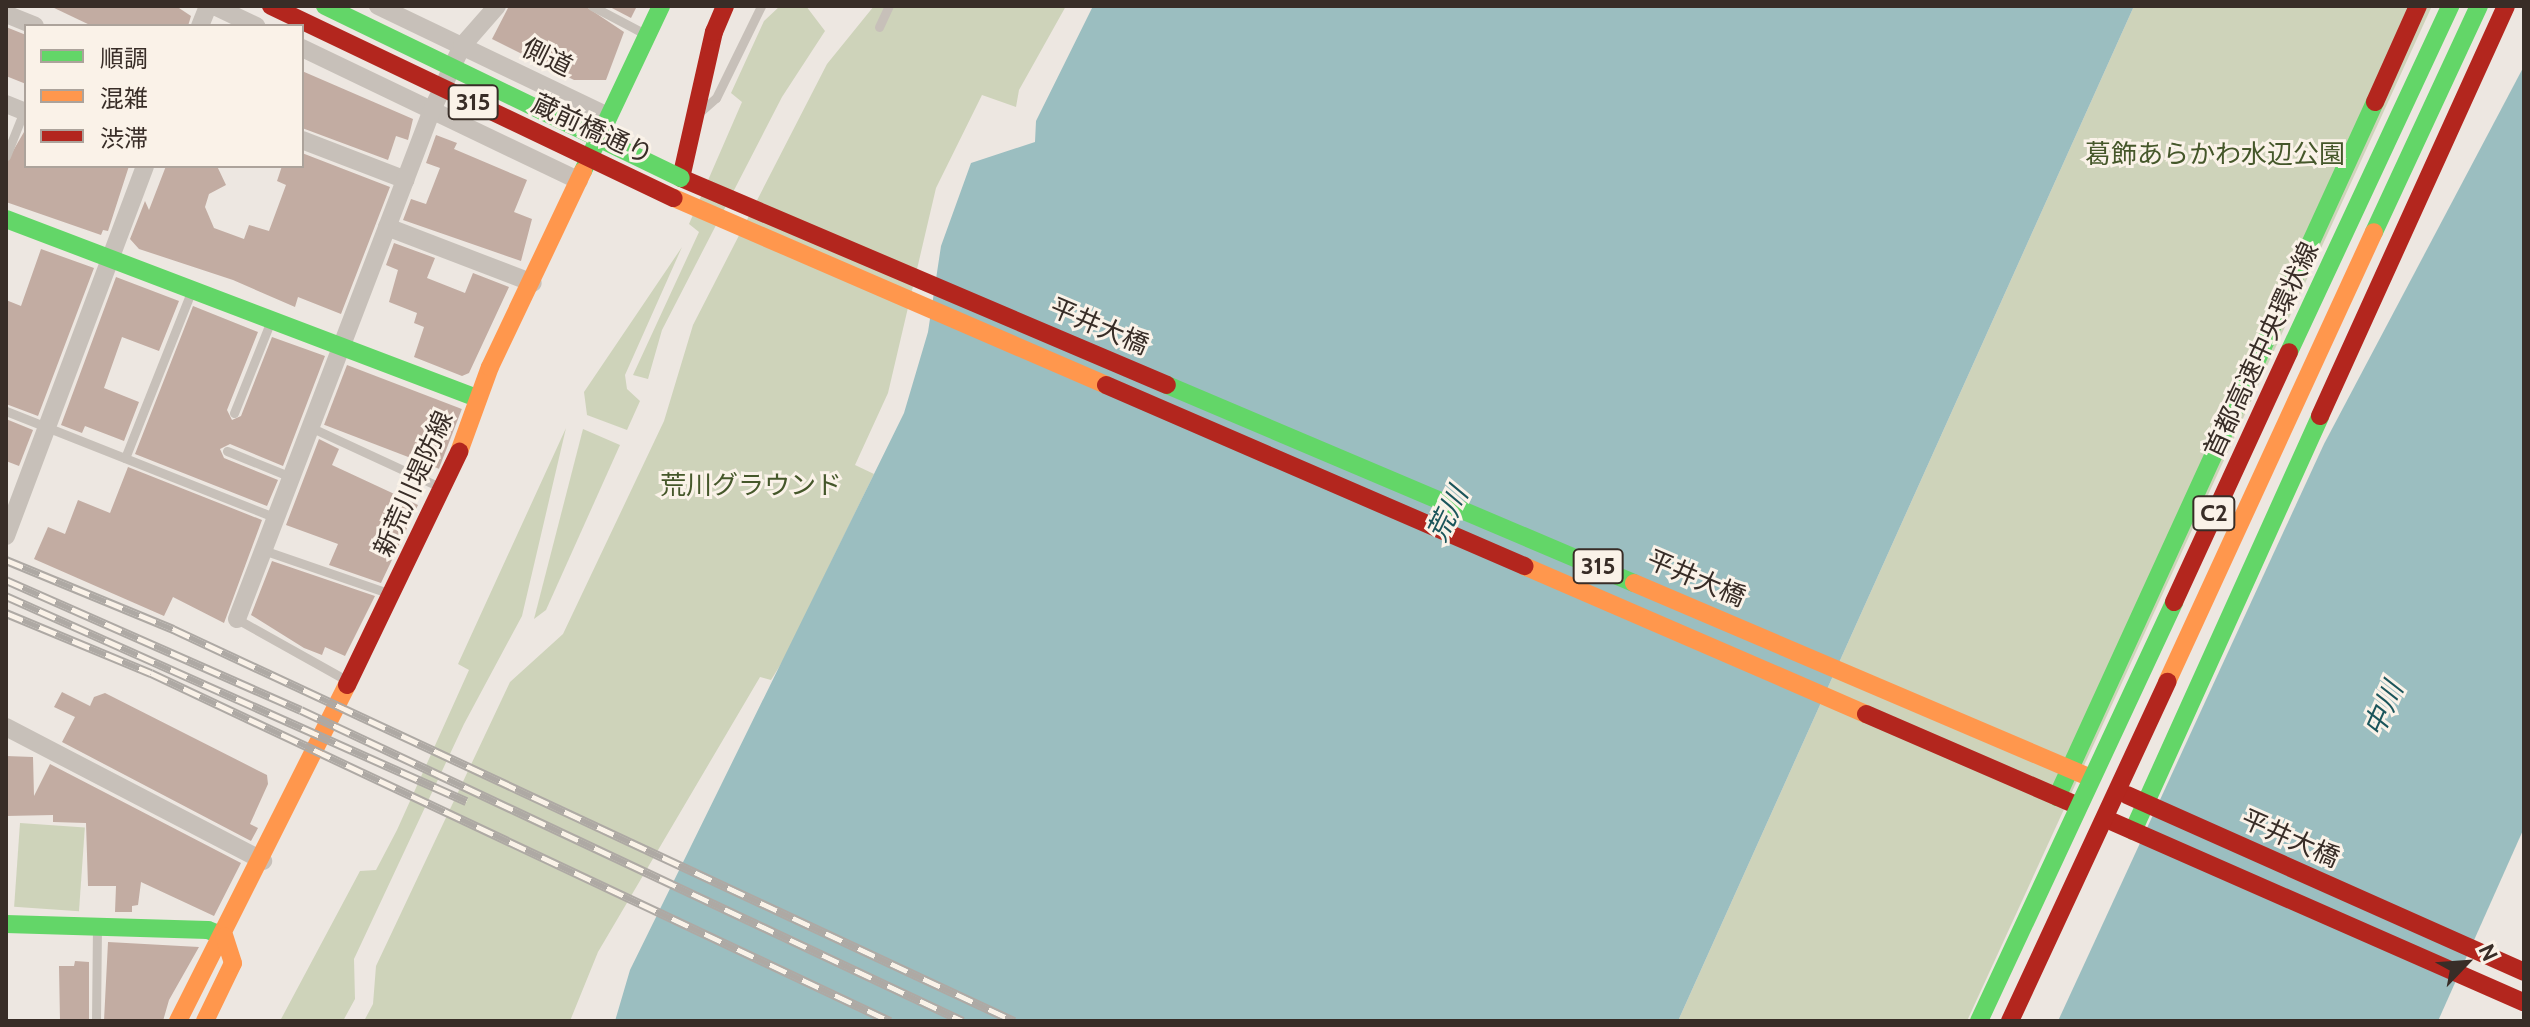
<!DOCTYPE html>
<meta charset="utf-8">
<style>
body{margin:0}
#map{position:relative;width:2530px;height:1027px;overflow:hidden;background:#ede7e1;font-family:Cabin,"Noto Sans JP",sans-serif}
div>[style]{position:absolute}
.green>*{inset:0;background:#ced3ba;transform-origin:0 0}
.water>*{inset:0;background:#9bbec0}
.building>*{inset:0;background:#c2aca2;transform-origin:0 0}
.lane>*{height:9px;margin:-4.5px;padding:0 4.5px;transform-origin:4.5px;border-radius:4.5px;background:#c7c0b9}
.street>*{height:18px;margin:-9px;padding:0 9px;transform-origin:9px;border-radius:9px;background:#c7c0b9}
.fast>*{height:18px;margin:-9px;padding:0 9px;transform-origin:9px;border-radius:9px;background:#63d668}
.slow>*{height:18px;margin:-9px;padding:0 9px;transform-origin:9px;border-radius:9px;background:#ff974d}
.jam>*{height:18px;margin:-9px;padding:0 9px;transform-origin:9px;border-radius:9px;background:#b3261e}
.rail>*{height:9px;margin-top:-4.5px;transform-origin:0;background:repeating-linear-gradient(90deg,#faf2e8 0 18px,#aea9a4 0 36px);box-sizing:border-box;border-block:2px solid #aea9a4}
.fast-bridge>*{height:18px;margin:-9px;padding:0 9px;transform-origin:9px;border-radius:9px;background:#63d668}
.slow-bridge>*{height:18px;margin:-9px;padding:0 9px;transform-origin:9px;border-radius:9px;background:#ff974d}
.jam-bridge>*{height:18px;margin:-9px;padding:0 9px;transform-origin:9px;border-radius:9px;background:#b3261e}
span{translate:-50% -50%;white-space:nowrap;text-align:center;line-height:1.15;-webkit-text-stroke:6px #faf2e8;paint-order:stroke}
.shield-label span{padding:2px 6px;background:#faf2e8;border:2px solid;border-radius:6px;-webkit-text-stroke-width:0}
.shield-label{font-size:24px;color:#382d27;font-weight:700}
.street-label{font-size:26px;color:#382d27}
.park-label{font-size:26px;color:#45572a}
.water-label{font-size:28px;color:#1b555b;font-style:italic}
.frame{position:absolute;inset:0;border:8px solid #382d27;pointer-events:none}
.legend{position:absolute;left:24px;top:24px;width:280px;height:144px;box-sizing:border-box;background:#faf2e8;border:2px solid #aca39b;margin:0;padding:10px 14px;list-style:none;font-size:24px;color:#382d27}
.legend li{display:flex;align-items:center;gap:16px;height:40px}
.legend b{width:40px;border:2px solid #aca39b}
.north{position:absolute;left:2426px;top:923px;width:80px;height:80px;-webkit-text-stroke:6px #faf2e8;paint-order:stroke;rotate:65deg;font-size:22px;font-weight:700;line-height:32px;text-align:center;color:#382d27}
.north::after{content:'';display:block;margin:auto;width:28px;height:36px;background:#382d27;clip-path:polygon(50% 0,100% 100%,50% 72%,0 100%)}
</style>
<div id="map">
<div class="green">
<i style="clip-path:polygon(780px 6px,806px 6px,825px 31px,782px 97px,662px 330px,648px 379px,633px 375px,699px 232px,689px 224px,742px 102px,731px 93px,764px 21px)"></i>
<i style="clip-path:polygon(874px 6px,1066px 6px,1019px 90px,1016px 107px,982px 95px,936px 188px,888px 393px,855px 465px,874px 474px,784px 659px,771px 680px,760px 677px,598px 952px,570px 1021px,364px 1021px,373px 1004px,376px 966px,510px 682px,563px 634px,664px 421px,693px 325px,827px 64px)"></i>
<i style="clip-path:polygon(2134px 6px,2432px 6px,1967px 1021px,1678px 1021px)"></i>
<i style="clip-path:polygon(682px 247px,625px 375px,627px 389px,640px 401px,627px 430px,587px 415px,584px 392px)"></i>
<i style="clip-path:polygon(566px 428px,522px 616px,464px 724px,354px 959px,355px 999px,343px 1021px,280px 1021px,360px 871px,376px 870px,397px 830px,469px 670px,458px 664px)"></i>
<i style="clip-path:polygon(583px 429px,620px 445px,546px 610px,534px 619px)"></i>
<i style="left:20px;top:823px;width:65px;height:84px;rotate:4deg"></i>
</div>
<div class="water">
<i style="clip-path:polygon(1093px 6px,2134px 6px,1678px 1021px,615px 1021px,630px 970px,904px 413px,928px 332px,941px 246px,971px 163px,1035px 142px,1036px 121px)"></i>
<i style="clip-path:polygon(2524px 66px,2524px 828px,2438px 1021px,2058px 1021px,2324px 444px)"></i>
</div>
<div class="building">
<i style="clip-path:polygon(50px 6px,176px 6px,191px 16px,188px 26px,92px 26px)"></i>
<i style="clip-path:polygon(509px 6px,585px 6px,624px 32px,606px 80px,574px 80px,492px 39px)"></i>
<i style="clip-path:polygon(608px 6px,637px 6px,631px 18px)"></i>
<i style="clip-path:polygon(6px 27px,26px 35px,26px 84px,6px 76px)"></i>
<i style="clip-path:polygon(302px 71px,413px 119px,408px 140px,396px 136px,388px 160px,302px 128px)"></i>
<i style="clip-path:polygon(24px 132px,26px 166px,129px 166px,108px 231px,103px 230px,101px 235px,6px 202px,6px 163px)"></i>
<i style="clip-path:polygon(436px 135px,457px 143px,454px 149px,527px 180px,514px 212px,532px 219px,521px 261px,403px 220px,411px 199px,426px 204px,440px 168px,426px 163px)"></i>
<i style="clip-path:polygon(302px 153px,390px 187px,341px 314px,298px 297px,295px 307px,233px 280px,139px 249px,130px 239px,145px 201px,149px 210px,166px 166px,217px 166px,226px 185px,209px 194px,205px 207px,214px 228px,244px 239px,249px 225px,269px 231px,286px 185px,277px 181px,282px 166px,302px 166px)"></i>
<i style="clip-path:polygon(394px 243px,435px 258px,427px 278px,465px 293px,473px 273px,509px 287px,469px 373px,462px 376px,414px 357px,424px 327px,414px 323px,417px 313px,389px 302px,398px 270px,386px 265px)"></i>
<i style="clip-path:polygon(41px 249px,94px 268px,38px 416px,6px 404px,6px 300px,21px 306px)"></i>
<i style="clip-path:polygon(116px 277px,179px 301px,159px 351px,122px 337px,104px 388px,139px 402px,124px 441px,85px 426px,82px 433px,61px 425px)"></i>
<i style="clip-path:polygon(193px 306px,258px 332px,227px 410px,232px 420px,241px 416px,272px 337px,325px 356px,283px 466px,230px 444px,220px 449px,224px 458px,278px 480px,267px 506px,135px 454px)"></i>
<i style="left:347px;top:365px;width:123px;height:64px;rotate:21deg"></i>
<i style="clip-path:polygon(6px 419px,33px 430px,19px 466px,6px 461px)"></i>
<i style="clip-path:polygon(319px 439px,339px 449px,332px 465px,418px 505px,381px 583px,329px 565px,338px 544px,286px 525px)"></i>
<i style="clip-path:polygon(128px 467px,262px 520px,224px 623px,173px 597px,164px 616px,34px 559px,48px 527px,65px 534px,78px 500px,110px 513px)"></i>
<i style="clip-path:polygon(272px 561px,375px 596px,345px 656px,325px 647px,322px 655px,304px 648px,251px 615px)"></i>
<i style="clip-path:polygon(62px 692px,90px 706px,94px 697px,105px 693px,267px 775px,268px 784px,250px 824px,258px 828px,251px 841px,62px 742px,75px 717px,54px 707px)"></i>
<i style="clip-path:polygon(6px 756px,33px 757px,34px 796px,50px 764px,241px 863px,214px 916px,141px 882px,138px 905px,132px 906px,132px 912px,115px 912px,116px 886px,88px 886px,86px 823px,53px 822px,53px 815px,6px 816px)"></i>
<i style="clip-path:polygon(108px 942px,199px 947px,169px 1000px,163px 1021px,104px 1021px)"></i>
<i style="clip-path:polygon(75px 961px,89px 962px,89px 1021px,60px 1021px,59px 966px,74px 966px)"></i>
</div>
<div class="lane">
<i style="left:592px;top:6px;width:60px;rotate:27.8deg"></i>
<i style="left:879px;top:27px;width:23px;rotate:-65deg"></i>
<i style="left:702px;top:110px;width:18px;rotate:-41deg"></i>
<i style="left:716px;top:98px;width:102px;rotate:-63.9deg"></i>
<i style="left:6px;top:156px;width:48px;rotate:-68.2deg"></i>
<i style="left:6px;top:411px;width:290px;rotate:21.6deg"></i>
<i style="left:234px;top:413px;width:97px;rotate:-68.2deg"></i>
<i style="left:310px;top:427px;width:143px;rotate:24.8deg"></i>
<i style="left:227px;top:451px;width:69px;rotate:22.1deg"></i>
<i style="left:125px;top:458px;width:179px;rotate:-68.3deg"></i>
<i style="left:263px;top:550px;width:126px;rotate:19deg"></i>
<i style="left:382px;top:591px;width:11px;rotate:45deg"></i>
<i style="left:237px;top:619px;width:125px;rotate:29.2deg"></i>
<i style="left:96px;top:1021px;width:94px;rotate:-89.4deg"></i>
</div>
<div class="street">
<i style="left:214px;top:6px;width:47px;rotate:25.5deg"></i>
<i style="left:378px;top:6px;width:255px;rotate:25.6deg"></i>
<i style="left:6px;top:14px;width:31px;rotate:22deg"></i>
<i style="left:200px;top:26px;width:22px;rotate:-68deg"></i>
<i style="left:302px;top:48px;width:307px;rotate:25.6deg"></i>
<i style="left:6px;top:104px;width:22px;rotate:22deg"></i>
<i style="left:302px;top:140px;width:111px;rotate:21deg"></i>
<i style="left:387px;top:227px;width:156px;rotate:21deg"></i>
<i style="left:6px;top:536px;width:395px;rotate:-69.4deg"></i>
<i style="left:237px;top:619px;width:545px;rotate:-69.04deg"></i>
<i style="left:432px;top:110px;width:71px;rotate:-64.9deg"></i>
<i style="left:462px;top:46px;width:53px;rotate:-48.8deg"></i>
<i style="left:6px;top:727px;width:290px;rotate:27.5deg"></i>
</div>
<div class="fast">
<i style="left:583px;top:171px;width:183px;rotate:-64.7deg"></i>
<i style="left:6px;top:219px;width:504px;rotate:20.81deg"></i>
<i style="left:1167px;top:385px;width:507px;rotate:22.98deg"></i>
<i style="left:2057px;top:797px;width:764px;rotate:-65.41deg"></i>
<i style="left:2133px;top:831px;width:455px;rotate:-65.7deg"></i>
<i style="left:6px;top:924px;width:202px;rotate:1.7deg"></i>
<i style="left:208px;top:930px;width:17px;rotate:21deg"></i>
</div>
<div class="slow">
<i style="left:674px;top:198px;width:471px;rotate:23.4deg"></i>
<i style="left:459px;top:452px;width:90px;rotate:-70deg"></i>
<i style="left:490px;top:367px;width:217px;rotate:-64.6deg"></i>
<i style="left:1524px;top:566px;width:373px;rotate:23.4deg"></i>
<i style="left:1634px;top:583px;width:495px;rotate:23.1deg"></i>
<i style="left:178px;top:1021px;width:376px;rotate:-63.3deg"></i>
<i style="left:205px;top:1021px;width:64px;rotate:-64.2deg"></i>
<i style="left:233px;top:963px;width:28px;rotate:-108deg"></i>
</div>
<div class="jam">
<i style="left:2375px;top:102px;width:105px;rotate:-65.9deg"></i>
<i style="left:681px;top:178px;width:150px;rotate:-77.3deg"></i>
<i style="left:714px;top:32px;width:28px;rotate:-67deg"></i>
<i style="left:681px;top:178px;width:528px;rotate:23.07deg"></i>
<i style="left:1106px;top:385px;width:456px;rotate:23.4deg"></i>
<i style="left:2320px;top:416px;width:450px;rotate:-65.6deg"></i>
<i style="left:347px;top:685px;width:259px;rotate:-64.3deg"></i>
<i style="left:1866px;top:714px;width:229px;rotate:23.4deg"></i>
<i style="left:2127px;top:795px;width:435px;rotate:24deg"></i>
<i style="left:2113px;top:822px;width:449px;rotate:23.7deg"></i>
</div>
<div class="rail">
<i style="left:6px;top:560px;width:181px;rotate:22.4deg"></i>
<i style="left:173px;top:629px;width:928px;rotate:24.99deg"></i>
<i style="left:6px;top:580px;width:322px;rotate:23.8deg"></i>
<i style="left:301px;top:710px;width:731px;rotate:25.16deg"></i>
<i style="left:6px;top:596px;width:504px;rotate:24.02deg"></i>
<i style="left:6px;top:613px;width:157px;rotate:22.5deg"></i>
<i style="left:151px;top:673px;width:817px;rotate:25.22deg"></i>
</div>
<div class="fast-bridge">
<i style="left:325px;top:6px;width:395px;rotate:25.8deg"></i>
<i style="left:2374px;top:232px;width:249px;rotate:-65.1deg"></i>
<i style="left:2289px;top:352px;width:382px;rotate:-65deg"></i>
<i style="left:1979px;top:1021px;width:462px;rotate:-65deg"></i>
</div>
<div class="slow-bridge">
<i style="left:2167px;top:682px;width:495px;rotate:-65.3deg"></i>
</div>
<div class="jam-bridge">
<i style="left:271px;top:6px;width:446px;rotate:25.5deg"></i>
<i style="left:2174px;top:602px;width:275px;rotate:-65.3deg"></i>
<i style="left:2010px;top:1021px;width:374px;rotate:-65.1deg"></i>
</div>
<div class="shield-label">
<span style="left:473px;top:102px">315</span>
<span style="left:2214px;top:513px">C2</span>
<span style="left:1598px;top:566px">315</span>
</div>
<div class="street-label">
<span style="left:547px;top:58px;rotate:26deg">側道</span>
<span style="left:592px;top:130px;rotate:25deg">蔵前橋通り</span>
<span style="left:1099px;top:327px;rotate:23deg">平井大橋</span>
<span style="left:2262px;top:350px;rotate:-65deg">首都高速中央環状線</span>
<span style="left:414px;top:484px;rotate:-66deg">新荒川堤防線</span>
<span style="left:1696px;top:579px;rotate:23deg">平井大橋</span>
<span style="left:2290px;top:839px;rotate:24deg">平井大橋</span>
</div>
<div class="park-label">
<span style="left:2215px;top:155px">葛飾あらかわ水辺公園</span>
<span style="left:751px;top:486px">荒川グラウンド</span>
</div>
<div class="water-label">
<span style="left:1447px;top:514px;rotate:-64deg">荒川</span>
<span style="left:2383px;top:709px;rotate:-66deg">中川</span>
</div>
<div class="frame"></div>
<ul class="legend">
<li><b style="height:10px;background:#63d668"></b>順調</li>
<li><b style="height:10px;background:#ff974d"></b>混雑</li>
<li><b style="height:10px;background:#b3261e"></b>渋滞</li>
</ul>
<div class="north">N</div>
</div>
